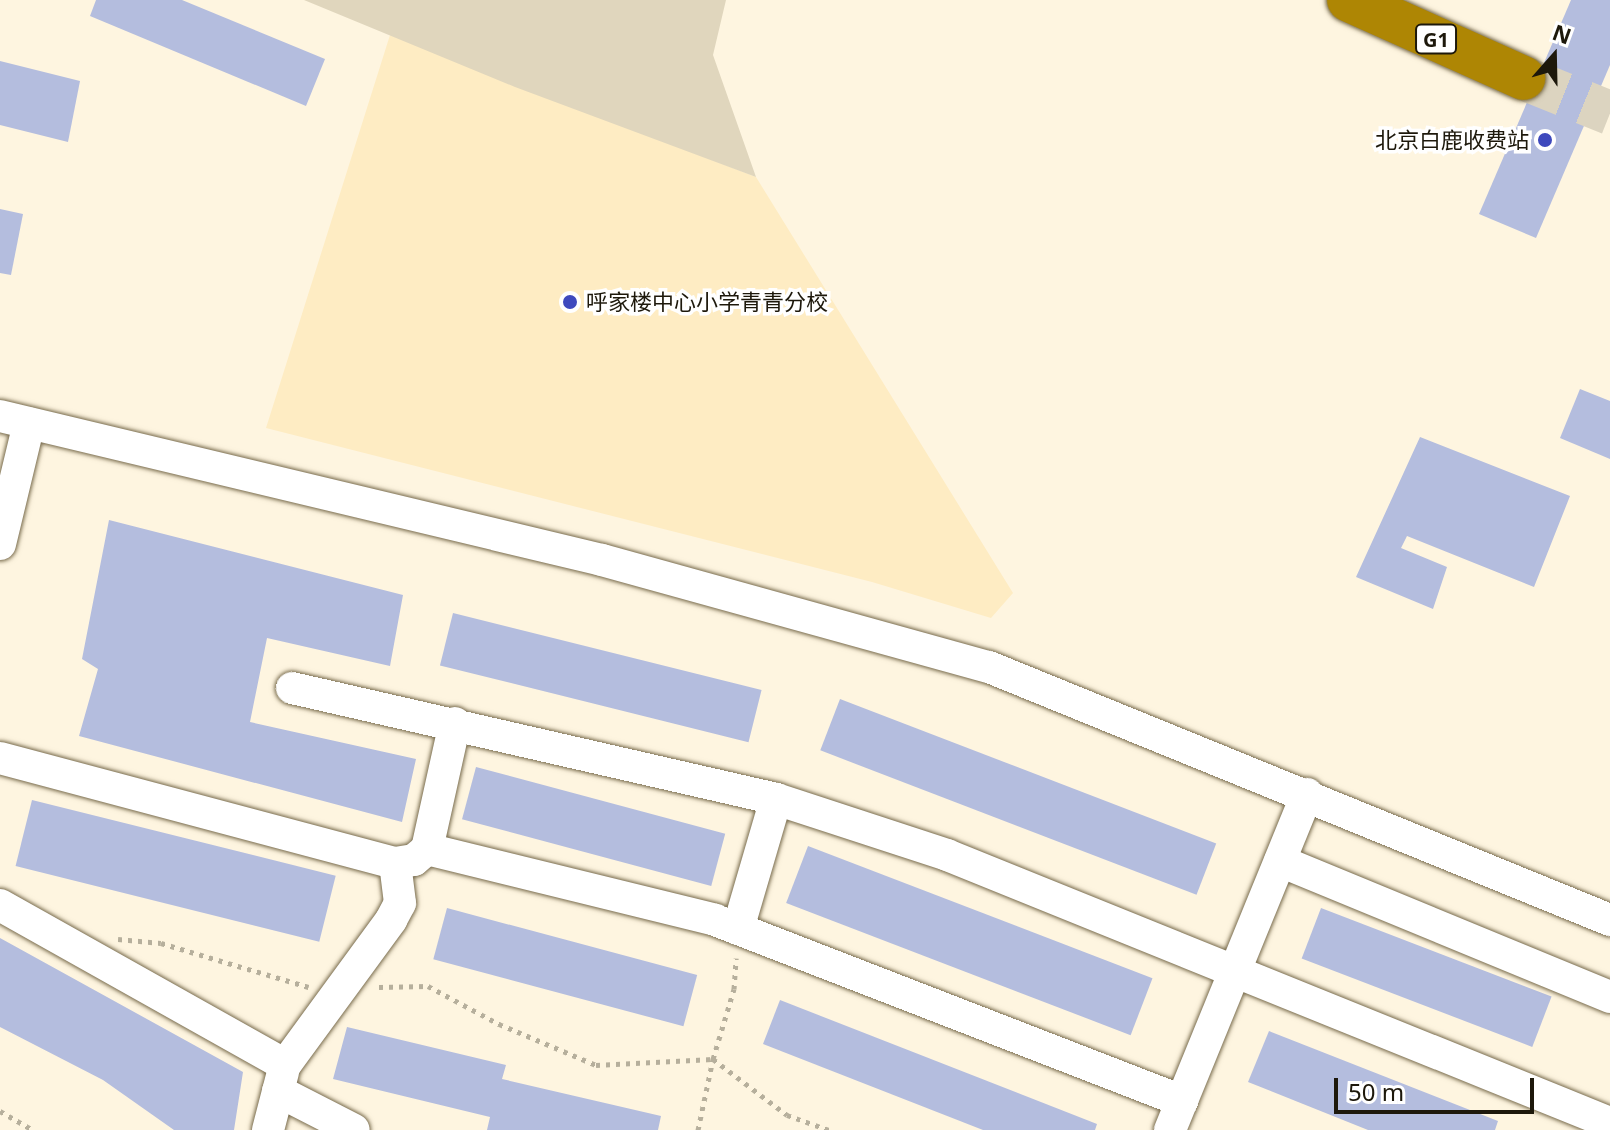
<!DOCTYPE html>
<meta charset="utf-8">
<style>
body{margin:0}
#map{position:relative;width:1610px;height:1130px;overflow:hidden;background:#fef5e0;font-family:"Noto Sans","Noto Sans SC",sans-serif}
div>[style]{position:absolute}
.built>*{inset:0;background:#feecc3}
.green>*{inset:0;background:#e0d6bd}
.building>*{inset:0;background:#b4bdde;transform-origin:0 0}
.motorway-tunnel>*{height:44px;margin-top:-22px;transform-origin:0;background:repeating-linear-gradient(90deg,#dcd4c0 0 44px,transparent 0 66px)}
.path>*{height:5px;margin-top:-2.5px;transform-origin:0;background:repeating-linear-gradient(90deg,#b6af9c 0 4px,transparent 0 10px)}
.roads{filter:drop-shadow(0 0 2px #786b4c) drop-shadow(0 0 2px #786b4c)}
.minor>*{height:32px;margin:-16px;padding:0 16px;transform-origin:16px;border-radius:16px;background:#fff}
.motorway>*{height:44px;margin:-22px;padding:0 22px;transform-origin:22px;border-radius:22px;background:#ae8604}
.dots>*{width:22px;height:22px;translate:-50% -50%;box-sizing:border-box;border:4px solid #fff;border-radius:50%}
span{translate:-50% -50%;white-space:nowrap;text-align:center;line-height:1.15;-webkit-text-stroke:7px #fff;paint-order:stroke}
.shield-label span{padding:2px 6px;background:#fff;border:2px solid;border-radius:6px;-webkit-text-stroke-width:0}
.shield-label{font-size:20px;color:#1d180b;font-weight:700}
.poi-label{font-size:22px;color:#1d180b}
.right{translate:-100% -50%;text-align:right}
.left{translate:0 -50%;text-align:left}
.north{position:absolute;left:1514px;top:16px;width:80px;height:80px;-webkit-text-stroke:6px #fff;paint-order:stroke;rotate:20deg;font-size:22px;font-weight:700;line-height:32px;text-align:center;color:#1d180b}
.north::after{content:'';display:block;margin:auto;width:28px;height:36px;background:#1d180b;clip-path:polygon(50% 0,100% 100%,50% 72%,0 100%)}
.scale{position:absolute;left:1334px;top:1078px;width:200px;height:36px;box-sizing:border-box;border:4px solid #1d180b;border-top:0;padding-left:10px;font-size:24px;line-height:28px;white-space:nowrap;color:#1d180b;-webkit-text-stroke:6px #fff;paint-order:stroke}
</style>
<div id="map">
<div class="built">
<i style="clip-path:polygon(390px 35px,756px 177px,1013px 593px,991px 618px,872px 582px,266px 428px)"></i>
</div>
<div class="green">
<i style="clip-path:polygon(304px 0,726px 0,713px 55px,756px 177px,515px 87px)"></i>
</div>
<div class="building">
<i style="clip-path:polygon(96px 0,182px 0,325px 59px,306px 106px,90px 16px)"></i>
<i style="clip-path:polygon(1571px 0,1610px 0,1610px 65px,1536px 238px,1479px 214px)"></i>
<i style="clip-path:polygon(0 61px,80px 81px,68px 142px,0 125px)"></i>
<i style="clip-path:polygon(0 209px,23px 214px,11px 275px,0 273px)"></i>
<i style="clip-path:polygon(1580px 389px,1610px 401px,1610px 459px,1560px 438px)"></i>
<i style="clip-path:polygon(1420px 437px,1570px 496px,1534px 587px,1407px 536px,1401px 548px,1447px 567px,1433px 609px,1356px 577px)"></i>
<i style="clip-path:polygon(109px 520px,403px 595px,390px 666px,267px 638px,250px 722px,416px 759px,402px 822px,79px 736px,98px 669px,82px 659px)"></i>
<i style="left:453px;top:613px;width:318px;height:54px;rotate:14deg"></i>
<i style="left:840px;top:699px;width:403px;height:55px;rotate:21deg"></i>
<i style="left:476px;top:767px;width:258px;height:54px;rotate:15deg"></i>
<i style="left:32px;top:800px;width:313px;height:68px;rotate:14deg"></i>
<i style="left:808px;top:846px;width:369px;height:61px;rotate:21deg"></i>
<i style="left:447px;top:908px;width:259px;height:53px;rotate:15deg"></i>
<i style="left:1321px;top:908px;width:247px;height:54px;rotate:21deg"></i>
<i style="clip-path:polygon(0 938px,243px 1072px,234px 1130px,174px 1130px,103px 1080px,0 1027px)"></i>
<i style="clip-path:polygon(780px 1000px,1097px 1124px,1095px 1130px,983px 1130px,763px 1044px)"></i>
<i style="clip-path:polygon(347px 1027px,506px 1065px,502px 1079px,661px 1116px,658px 1130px,487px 1130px,490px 1117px,333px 1079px)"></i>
<i style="clip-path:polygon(1269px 1031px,1498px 1121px,1495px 1130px,1368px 1130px,1248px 1082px)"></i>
</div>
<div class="motorway-tunnel">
<i style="left:1523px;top:78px;width:94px;rotate:21.9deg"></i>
</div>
<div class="path">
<i style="left:118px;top:939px;width:43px;rotate:5.3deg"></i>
<i style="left:161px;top:943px;width:154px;rotate:16.6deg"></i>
<i style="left:379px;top:987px;width:49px;rotate:-1.2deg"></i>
<i style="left:428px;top:986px;width:81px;rotate:28.2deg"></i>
<i style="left:499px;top:1024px;width:105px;rotate:22.9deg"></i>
<i style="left:596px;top:1065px;width:117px;rotate:-2.9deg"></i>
<i style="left:713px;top:1059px;width:73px;rotate:-73.3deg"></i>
<i style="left:734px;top:989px;width:31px;rotate:-86deg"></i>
<i style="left:0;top:1111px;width:38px;rotate:30deg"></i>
<i style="left:698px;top:1130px;width:73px;rotate:-78.1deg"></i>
<i style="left:713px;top:1059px;width:93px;rotate:37.1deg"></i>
<i style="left:787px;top:1115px;width:45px;rotate:19.7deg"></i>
</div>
<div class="roads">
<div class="minor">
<i style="left:0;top:416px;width:619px;rotate:13.45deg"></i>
<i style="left:602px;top:560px;width:402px;rotate:15.5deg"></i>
<i style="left:989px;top:667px;width:671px;rotate:22.17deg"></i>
<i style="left:0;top:544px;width:124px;rotate:-76.5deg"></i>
<i style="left:292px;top:688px;width:497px;rotate:12.9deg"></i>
<i style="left:776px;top:799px;width:180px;rotate:18.1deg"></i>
<i style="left:947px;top:855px;width:715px;rotate:22.01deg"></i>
<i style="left:0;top:758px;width:409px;rotate:14.9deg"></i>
<i style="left:395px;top:863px;width:19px;rotate:-9deg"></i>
<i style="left:414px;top:860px;width:17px;rotate:-40deg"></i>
<i style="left:427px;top:849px;width:129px;rotate:-77.5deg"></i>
<i style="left:427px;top:849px;width:297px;rotate:13.8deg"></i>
<i style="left:715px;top:920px;width:501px;rotate:21.19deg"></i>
<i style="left:1280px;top:861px;width:357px;rotate:22.4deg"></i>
<i style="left:0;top:905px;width:327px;rotate:29.3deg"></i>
<i style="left:285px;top:1065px;width:180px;rotate:-53.8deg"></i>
<i style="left:391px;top:920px;width:19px;rotate:-62deg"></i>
<i style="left:400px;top:903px;width:40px;rotate:-97.1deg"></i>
<i style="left:738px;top:929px;width:135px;rotate:-73.7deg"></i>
<i style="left:278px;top:1091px;width:85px;rotate:27.2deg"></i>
<i style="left:268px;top:1130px;width:60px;rotate:-75.5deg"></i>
<i style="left:1170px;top:1130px;width:363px;rotate:-67.8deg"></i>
</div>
<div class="motorway">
<i style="left:1349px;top:0;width:191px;rotate:24.1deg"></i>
</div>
</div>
<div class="dots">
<i style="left:1545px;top:140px;background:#3e49bd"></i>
<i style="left:570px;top:302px;background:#3e49bd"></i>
</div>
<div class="shield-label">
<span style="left:1436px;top:39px">G1</span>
</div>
<div class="poi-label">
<span class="right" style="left:1529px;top:140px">北京白鹿收费站</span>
<span class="left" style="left:586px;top:302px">呼家楼中心小学青青分校</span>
</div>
<div class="north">N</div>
<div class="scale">50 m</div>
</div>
